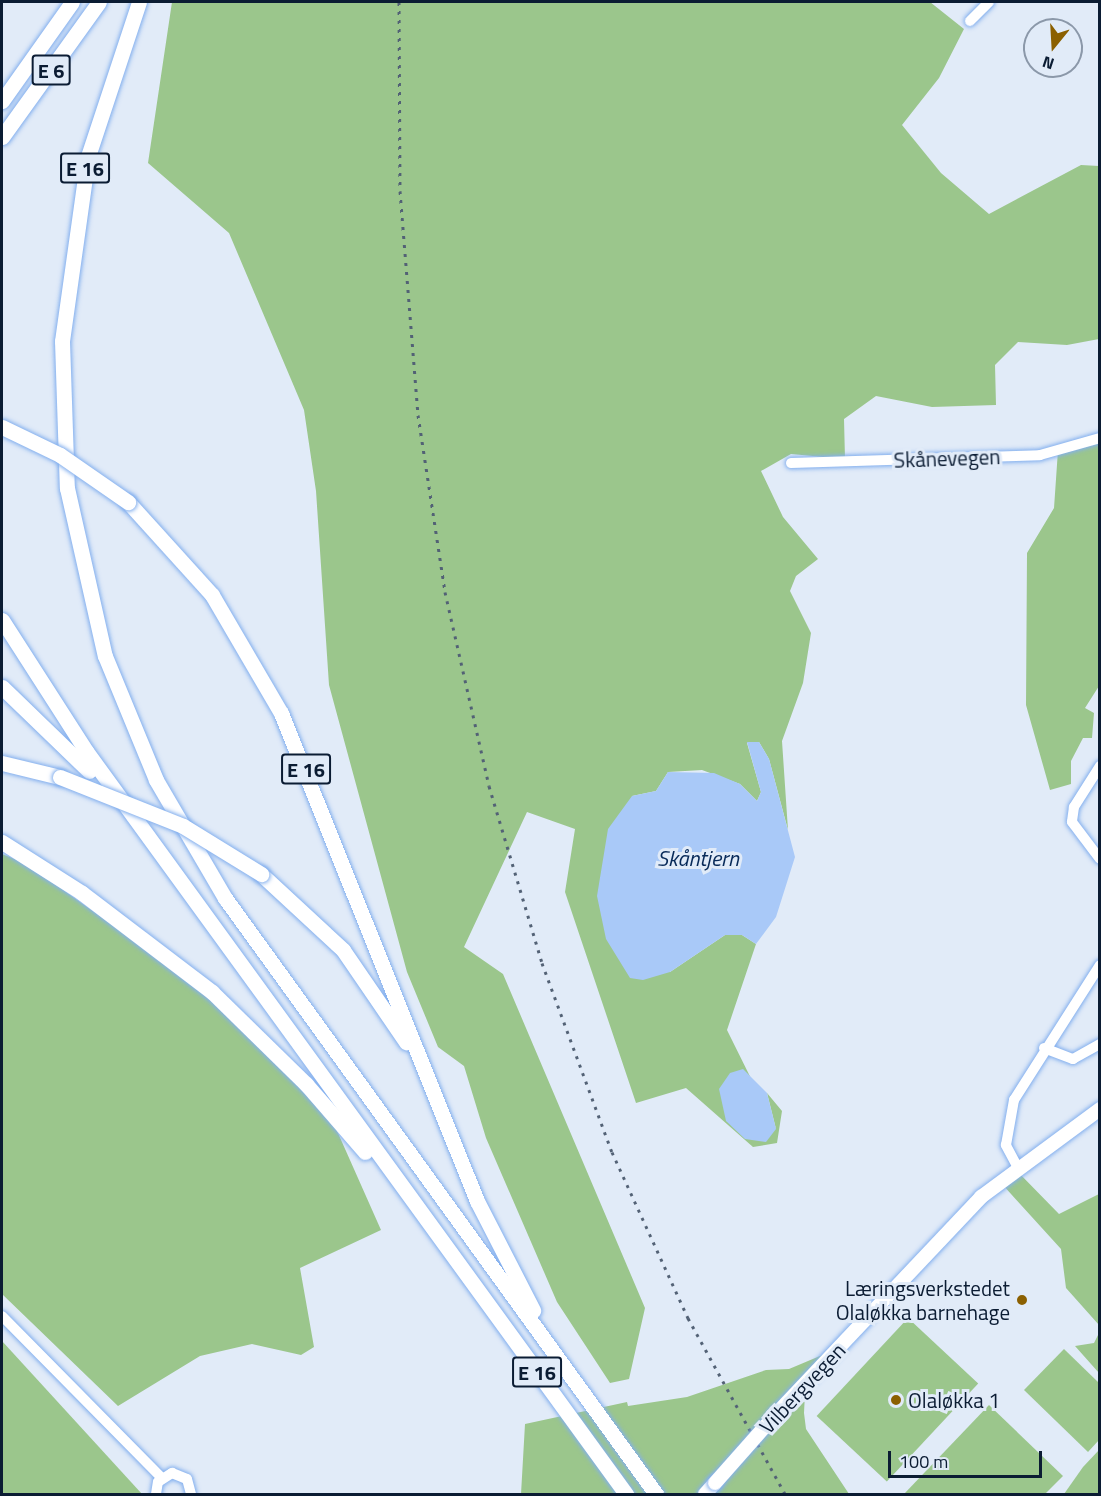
<!DOCTYPE html>
<meta charset="utf-8">
<style>
body{margin:0}
#map{position:relative;width:1101px;height:1496px;overflow:hidden;background:#e1ebf8;font-family:"Titillium Web",sans-serif}
div>[style]{position:absolute}
.green>*{inset:0;background:#9bc68c;transform-origin:0 0}
.water>*{inset:0;background:#a9c9f8}
.roads{filter:drop-shadow(0 0 2px #83afee) drop-shadow(0 0 2px #83afee)}
.minor>*{height:10px;margin:-5px;padding:0 5px;transform-origin:5px;border-radius:5px;background:#fff}
.major>*{height:14px;margin:-7px;padding:0 7px;transform-origin:7px;border-radius:7px;background:#fff}
.highway>*{height:15px;margin:-7.5px;padding:0 7.5px;transform-origin:7.5px;border-radius:7.5px;background:#fff}
.rail>*{height:3px;margin-top:-1.5px;transform-origin:0;background:repeating-linear-gradient(90deg,#526175 0 3px,transparent 0 9px)}
.bridges{filter:drop-shadow(0 0 2px #83afee) drop-shadow(0 0 2px #83afee)}
.major-bridge>*{height:14px;margin:-7px;padding:0 7px;transform-origin:7px;border-radius:7px;background:#fff}
.highway-bridge>*{height:15px;margin:-7.5px;padding:0 7.5px;transform-origin:7.5px;border-radius:7.5px;background:#fff}
.dots>*{width:16px;height:16px;translate:-50% -50%;box-sizing:border-box;border:3px solid #e1ebf8;border-radius:50%}
span{translate:-50% -50%;white-space:nowrap;text-align:center;line-height:1.15;-webkit-text-stroke:6px #e1ebf8;paint-order:stroke}
.shield-label span{padding:2px 4px;background:#e1ebf8;border:2px solid;border-radius:4px;-webkit-text-stroke-width:0}
.shield-label{font-size:20px;color:#0b1c33;font-weight:700}
.street-label{font-size:21px;color:#0b1c33}
.poi-label{font-size:21px;color:#0b1c33}
.right{translate:-100% -50%;text-align:right}
.left{translate:0 -50%;text-align:left}
.water-label{font-size:22px;color:#082a59;font-style:italic}
.frame{position:absolute;inset:0;border:3px solid #0b1c33;pointer-events:none}
.north{position:absolute;left:1023px;top:18px;width:60px;height:60px;box-sizing:border-box;background:#e1ebf8;border:2px solid #8b98a9;border-radius:50%;rotate:198deg;font-size:16px;font-weight:700;line-height:24px;text-align:center;color:#0b1c33}
.north::after{content:'';display:block;margin:auto;width:21px;height:27px;background:#8b6001;clip-path:polygon(50% 0,100% 100%,50% 72%,0 100%)}
.scale{position:absolute;left:888px;top:1451px;width:154px;height:27px;box-sizing:border-box;border:3px solid #0b1c33;border-top:0;padding-left:8px;font-size:18px;line-height:21px;white-space:nowrap;color:#0b1c33;-webkit-text-stroke:4px #e1ebf8;paint-order:stroke}
</style>
<div id="map">
<div class="green">
<i style="clip-path:polygon(172px 2px,930px 2px,964px 29px,939px 78px,902px 125px,941px 173px,989px 214px,1081px 165px,1099px 166px,1099px 339px,1067px 345px,1018px 342px,995px 365px,996px 405px,932px 407px,876px 396px,844px 419px,845px 459px,791px 454px,761px 471px,783px 517px,818px 559px,796px 576px,790px 591px,811px 633px,803px 683px,782px 741px,788px 830px,769px 759px,759px 742px,747px 743px,761px 792px,757px 801px,740px 784px,702px 770px,668px 772px,656px 791px,632px 796px,670px 972px,725px 935px,742px 935px,756px 944px,727px 1030px,776px 1129px,767px 1093px,782px 1111px,777px 1143px,753px 1147px,686px 1088px,636px 1103px,565px 892px,575px 829px,527px 812px,464px 947px,503px 974px,645px 1308px,629px 1379px,610px 1383px,557px 1302px,486px 1138px,464px 1066px,438px 1047px,407px 972px,329px 685px,316px 491px,304px 410px,229px 233px,148px 163px)"></i>
<i style="clip-path:polygon(1099px 439px,1099px 686px,1085px 708px,1094px 713px,1092px 738px,1083px 738px,1071px 761px,1071px 784px,1050px 790px,1026px 705px,1027px 553px,1054px 508px,1058px 450px)"></i>
<i style="clip-path:polygon(2px 854px,25px 863px,190px 980px,330px 1115px,381px 1230px,300px 1268px,314px 1347px,301px 1355px,252px 1344px,200px 1356px,118px 1406px,2px 1294px)"></i>
<i style="clip-path:polygon(1016px 1170px,1059px 1214px,1099px 1194px,1099px 1325px,1066px 1288px,1061px 1249px,1002px 1184px)"></i>
<i style="left:908px;top:1318px;width:96px;height:134px;rotate:43deg"></i>
<i style="clip-path:polygon(1099px 1333px,1100px 1373px,1099px 1373px,1075px 1346px,1094px 1343px)"></i>
<i style="clip-path:polygon(2px 1341px,142px 1494px,2px 1494px)"></i>
<i style="clip-path:polygon(839px 1348px,805px 1393px,804px 1413px,806px 1429px,849px 1494px,521px 1494px,525px 1424px,627px 1402px,628px 1406px,687px 1397px,766px 1370px,789px 1369px)"></i>
<i style="clip-path:polygon(1064px 1349px,1099px 1383px,1099px 1440px,1088px 1452px,1024px 1390px)"></i>
<i style="clip-path:polygon(989px 1405px,1063px 1476px,1045px 1494px,904px 1494px)"></i>
<i style="clip-path:polygon(1099px 1450px,1099px 1494px,1064px 1494px,1083px 1467px)"></i>
</div>
<div class="water">
<i style="clip-path:polygon(747px 742px,759px 742px,769px 759px,795px 857px,776px 917px,756px 944px,742px 935px,725px 935px,670px 972px,643px 980px,630px 978px,606px 939px,597px 896px,608px 829px,632px 796px,656px 791px,668px 772px,714px 773px,740px 784px,757px 801px,761px 792px)"></i>
<i style="clip-path:polygon(743px 1069px,767px 1093px,776px 1129px,766px 1142px,745px 1139px,726px 1121px,719px 1089px,730px 1073px)"></i>
</div>
<div class="roads">
<div class="minor">
<i style="left:970px;top:21px;width:27px;rotate:-45deg"></i>
<i style="left:791px;top:463px;width:249px;rotate:-1.8deg"></i>
<i style="left:1040px;top:455px;width:62px;rotate:-15.8deg"></i>
<i style="left:1100px;top:766px;width:49px;rotate:122.4deg"></i>
<i style="left:1074px;top:807px;width:15px;rotate:98deg"></i>
<i style="left:1072px;top:822px;width:46px;rotate:52.9deg"></i>
<i style="left:1044px;top:1048px;width:31px;rotate:21deg"></i>
<i style="left:1073px;top:1059px;width:31px;rotate:-29deg"></i>
<i style="left:1017px;top:1166px;width:24px;rotate:-118deg"></i>
<i style="left:1006px;top:1145px;width:46px;rotate:-79.9deg"></i>
<i style="left:1014px;top:1100px;width:160px;rotate:-57.5deg"></i>
<i style="left:2px;top:1316px;width:228px;rotate:45.4deg"></i>
<i style="left:156px;top:1494px;width:12px;rotate:-81deg"></i>
<i style="left:158px;top:1482px;width:17px;rotate:-33deg"></i>
<i style="left:172px;top:1473px;width:16px;rotate:22deg"></i>
<i style="left:187px;top:1479px;width:16px;rotate:75deg"></i>
</div>
<div class="major">
<i style="left:776px;top:1414px;width:299px;rotate:-46.6deg"></i>
<i style="left:981px;top:1197px;width:148px;rotate:-36.5deg"></i>
<i style="left:705px;top:1494px;width:15px;rotate:-48deg"></i>
</div>
<div class="highway">
<i style="left:139px;top:2px;width:162px;rotate:108.3deg"></i>
<i style="left:88px;top:156px;width:187px;rotate:98deg"></i>
<i style="left:62px;top:341px;width:147px;rotate:88.1deg"></i>
<i style="left:67px;top:488px;width:172px;rotate:77.3deg"></i>
<i style="left:105px;top:656px;width:134px;rotate:67.6deg"></i>
<i style="left:156px;top:780px;width:137px;rotate:59.7deg"></i>
<i style="left:225px;top:898px;width:736px;rotate:54.13deg"></i>
<i style="left:2px;top:101px;width:121px;rotate:-54.7deg"></i>
<i style="left:2px;top:137px;width:166px;rotate:-54.3deg"></i>
<i style="left:128px;top:502px;width:125px;rotate:47.9deg"></i>
<i style="left:212px;top:595px;width:137px;rotate:59.7deg"></i>
<i style="left:281px;top:713px;width:526px;rotate:68.12deg"></i>
<i style="left:477px;top:1201px;width:123px;rotate:62.8deg"></i>
<i style="left:2px;top:620px;width:156px;rotate:57.3deg"></i>
<i style="left:86px;top:751px;width:919px;rotate:53.99deg"></i>
<i style="left:2px;top:687px;width:121px;rotate:44deg"></i>
<i style="left:2px;top:763px;width:60px;rotate:13.6deg"></i>
<i style="left:2px;top:842px;width:95px;rotate:32.5deg"></i>
<i style="left:82px;top:893px;width:163px;rotate:37.3deg"></i>
<i style="left:212px;top:992px;width:132px;rotate:44.4deg"></i>
<i style="left:306px;top:1084px;width:90px;rotate:49.1deg"></i>
<i style="left:261px;top:874px;width:112px;rotate:42.8deg"></i>
<i style="left:343px;top:950px;width:112px;rotate:55.6deg"></i>
</div>
</div>
<div class="rail">
<i style="left:399px;top:2px;width:189px;rotate:89.7deg"></i>
<i style="left:400px;top:191px;width:225px;rotate:85.4deg"></i>
<i style="left:418px;top:415px;width:179px;rotate:81.3deg"></i>
<i style="left:445px;top:592px;width:199px;rotate:77.2deg"></i>
<i style="left:489px;top:786px;width:185px;rotate:73.3deg"></i>
<i style="left:542px;top:963px;width:202px;rotate:69.7deg"></i>
<i style="left:612px;top:1152px;width:183px;rotate:65.4deg"></i>
<i style="left:688px;top:1318px;width:201px;rotate:61.1deg"></i>
</div>
<div class="bridges">
<div class="major-bridge">
<i style="left:715px;top:1483px;width:92px;rotate:-48.5deg"></i>
</div>
<div class="highway-bridge">
<i style="left:2px;top:427px;width:64px;rotate:25.8deg"></i>
<i style="left:60px;top:455px;width:83px;rotate:34.7deg"></i>
<i style="left:60px;top:777px;width:132px;rotate:21.7deg"></i>
<i style="left:183px;top:826px;width:92px;rotate:31.6deg"></i>
</div>
</div>
<div class="dots">
<i style="left:1022px;top:1300px;background:#8b6001"></i>
<i style="left:896px;top:1400px;background:#8b6001"></i>
</div>
<div class="shield-label">
<span style="left:51px;top:70px">E 6</span>
<span style="left:85px;top:168px">E 16</span>
<span style="left:306px;top:769px">E 16</span>
<span style="left:537px;top:1372px">E 16</span>
</div>
<div class="street-label">
<span style="left:947px;top:458px;rotate:-2deg">Skånevegen</span>
<span style="left:802px;top:1388px;rotate:-47deg">Vilbergvegen</span>
</div>
<div class="poi-label">
<span class="right" style="left:1010px;top:1300px">Læringsverkstedet<br>Olaløkka barnehage</span>
<span class="left" style="left:908px;top:1400px">Olaløkka 1</span>
</div>
<div class="water-label">
<span style="left:698px;top:859px">Skåntjern</span>
</div>
<div class="frame"></div>
<div class="north">N</div>
<div class="scale">100 m</div>
</div>
